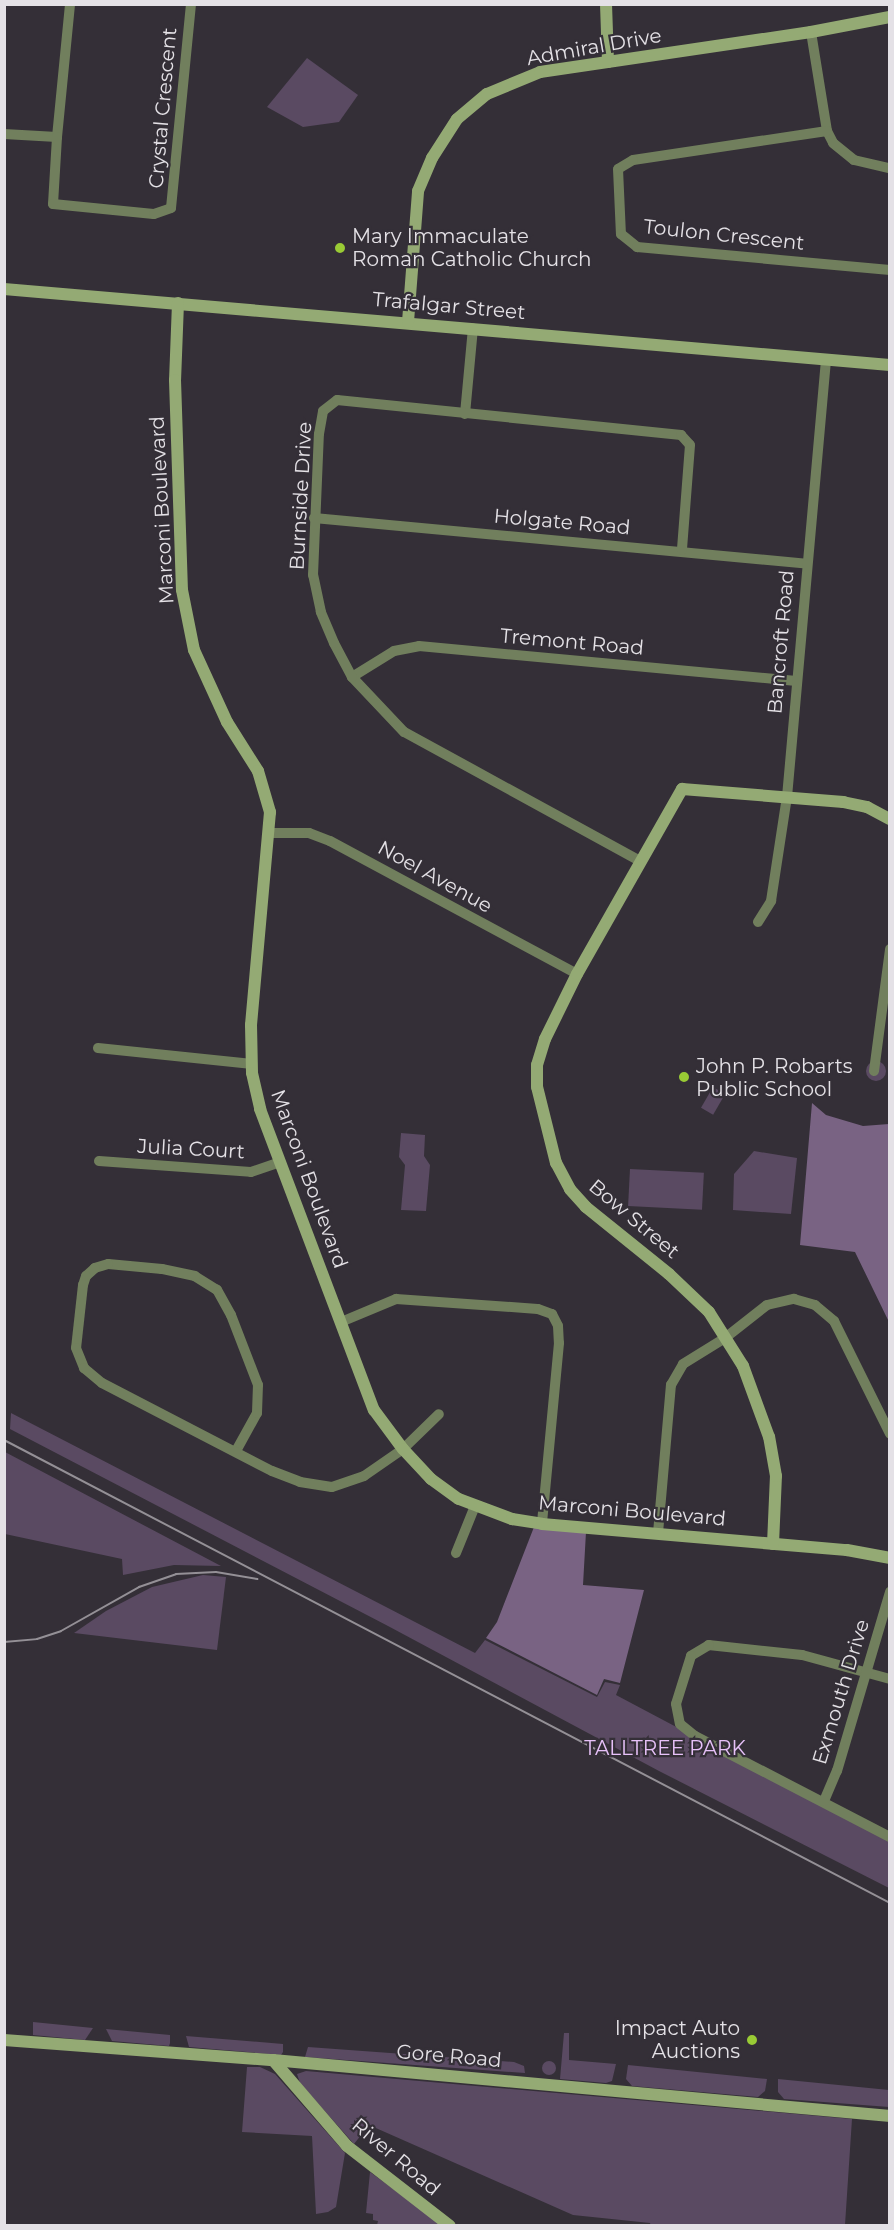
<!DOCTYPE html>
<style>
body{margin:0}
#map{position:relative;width:894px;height:2230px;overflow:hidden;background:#342f37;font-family:Montserrat,sans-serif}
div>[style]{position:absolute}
.green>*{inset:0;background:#5a4a62;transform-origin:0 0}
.round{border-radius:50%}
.forest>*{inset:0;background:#796383}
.street>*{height:10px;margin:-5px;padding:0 5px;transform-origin:5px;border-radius:5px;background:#717f5d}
.secondary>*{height:12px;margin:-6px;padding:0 6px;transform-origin:6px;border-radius:6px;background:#94aa74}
.rail>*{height:2px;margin:-1px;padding:0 1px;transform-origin:1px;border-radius:1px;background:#949096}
.dots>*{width:16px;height:16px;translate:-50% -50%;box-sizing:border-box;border:3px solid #342f37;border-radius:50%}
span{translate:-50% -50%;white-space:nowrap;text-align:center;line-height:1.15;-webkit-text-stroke:4.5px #342f37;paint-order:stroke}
.street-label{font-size:20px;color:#e4e1e6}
.poi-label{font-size:20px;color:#e4e1e6}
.left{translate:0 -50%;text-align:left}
.right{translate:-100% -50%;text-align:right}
.park-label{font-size:20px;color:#e7c1f9}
.frame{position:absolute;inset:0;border:6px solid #e4e1e6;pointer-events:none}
</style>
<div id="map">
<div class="green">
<i style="clip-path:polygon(307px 58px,358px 95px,339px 122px,303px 127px,267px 107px)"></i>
<i class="round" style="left:866px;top:1061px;width:20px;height:20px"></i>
<i style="left:713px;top:1087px;width:14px;height:24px;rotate:30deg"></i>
<i style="clip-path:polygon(401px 1133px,425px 1135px,424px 1156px,430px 1165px,426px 1211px,401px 1210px,405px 1165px,399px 1157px)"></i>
<i style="clip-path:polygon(754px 1151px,797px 1158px,791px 1214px,733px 1210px,734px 1174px)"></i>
<i style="left:630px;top:1169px;width:74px;height:37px;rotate:3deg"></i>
<i style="clip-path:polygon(11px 1413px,475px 1653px,485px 1640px,597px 1697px,605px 1682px,620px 1685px,616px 1695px,889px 1840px,889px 1888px,659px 1771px,388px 1626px,10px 1429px)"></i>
<i style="clip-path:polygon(4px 1452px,5px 1452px,221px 1566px,174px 1565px,123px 1575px,122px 1559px,5px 1534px)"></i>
<i style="clip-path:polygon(203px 1575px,226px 1577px,217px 1650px,74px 1633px,106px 1611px,152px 1587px)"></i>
<i style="clip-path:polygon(33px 2022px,93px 2028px,85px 2040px,33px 2035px)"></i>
<i style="clip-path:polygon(106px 2029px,170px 2035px,170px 2043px,169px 2046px,112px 2041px)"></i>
<i style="clip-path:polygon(564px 2033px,569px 2033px,569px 2060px,616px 2064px,612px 2081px,606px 2083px,560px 2079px)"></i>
<i style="clip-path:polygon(186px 2036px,283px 2044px,283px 2052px,281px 2055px,189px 2047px)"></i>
<i style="clip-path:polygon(308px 2047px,514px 2062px,524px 2066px,525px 2073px,305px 2057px)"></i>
<i class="round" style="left:542px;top:2061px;width:14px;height:14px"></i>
<i style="clip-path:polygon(628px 2065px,767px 2079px,765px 2091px,758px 2097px,632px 2086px,626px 2079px)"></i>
<i style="clip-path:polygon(247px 2067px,260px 2067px,275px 2074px,345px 2153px,336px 2207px,328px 2212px,316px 2214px,312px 2136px,242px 2132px)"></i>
<i style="clip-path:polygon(306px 2071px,852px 2119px,845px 2225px,651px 2226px,650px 2223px,573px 2215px,369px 2125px,354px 2144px,300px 2083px,297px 2074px)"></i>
<i style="clip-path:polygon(778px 2079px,889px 2090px,889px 2107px,784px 2099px,778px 2092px)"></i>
<i style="clip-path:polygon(370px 2172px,442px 2225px,377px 2225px,378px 2221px,373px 2220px,373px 2214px,366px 2213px)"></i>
</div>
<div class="forest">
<i style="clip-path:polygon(812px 1103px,826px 1115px,863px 1126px,889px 1124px,889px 1322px,855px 1252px,800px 1245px)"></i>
<i style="clip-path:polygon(534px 1527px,586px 1532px,583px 1585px,644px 1590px,620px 1683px,604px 1679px,597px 1695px,486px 1638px,497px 1622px)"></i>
</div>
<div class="street">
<i style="left:811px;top:32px;width:100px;rotate:80.8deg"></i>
<i style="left:827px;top:131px;width:13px;rotate:63deg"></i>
<i style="left:833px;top:143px;width:27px;rotate:39deg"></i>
<i style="left:854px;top:160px;width:37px;rotate:13deg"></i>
<i style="left:827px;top:131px;width:196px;rotate:171.5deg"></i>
<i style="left:633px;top:160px;width:17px;rotate:149deg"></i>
<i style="left:618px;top:169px;width:65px;rotate:87.4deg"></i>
<i style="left:621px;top:234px;width:21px;rotate:39deg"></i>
<i style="left:637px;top:247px;width:254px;rotate:5.2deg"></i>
<i style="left:4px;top:134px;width:53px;rotate:3.2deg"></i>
<i style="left:57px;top:137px;width:134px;rotate:-84.4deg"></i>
<i style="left:57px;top:137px;width:67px;rotate:93.4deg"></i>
<i style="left:53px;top:204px;width:101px;rotate:5.7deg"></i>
<i style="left:154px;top:214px;width:18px;rotate:-19deg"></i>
<i style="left:171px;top:208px;width:205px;rotate:-84.4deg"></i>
<i style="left:465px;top:414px;width:86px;rotate:-84.7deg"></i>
<i style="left:314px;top:518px;width:494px;rotate:5.3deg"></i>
<i style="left:352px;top:677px;width:49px;rotate:-31.8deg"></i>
<i style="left:394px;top:651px;width:25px;rotate:-11deg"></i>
<i style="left:419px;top:646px;width:379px;rotate:5.3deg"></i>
<i style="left:269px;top:833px;width:40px"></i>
<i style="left:309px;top:833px;width:22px;rotate:21deg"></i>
<i style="left:330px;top:841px;width:281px;rotate:28.3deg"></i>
<i style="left:640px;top:861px;width:269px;rotate:-151.3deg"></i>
<i style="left:404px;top:732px;width:76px;rotate:-133.4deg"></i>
<i style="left:352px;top:677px;width:38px;rotate:-118deg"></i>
<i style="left:334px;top:643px;width:34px;rotate:-113deg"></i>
<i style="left:321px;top:612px;width:38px;rotate:-102deg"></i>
<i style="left:313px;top:575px;width:141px;rotate:-87.6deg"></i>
<i style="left:319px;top:434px;width:23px;rotate:-80deg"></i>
<i style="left:323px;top:411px;width:18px;rotate:-38deg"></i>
<i style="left:337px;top:400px;width:346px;rotate:5.8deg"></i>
<i style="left:681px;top:435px;width:13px;rotate:48deg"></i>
<i style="left:690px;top:445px;width:105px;rotate:94.4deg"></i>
<i style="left:758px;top:922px;width:25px;rotate:-58deg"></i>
<i style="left:771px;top:901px;width:105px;rotate:-81.3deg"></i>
<i style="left:787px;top:797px;width:439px;rotate:-84.9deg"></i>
<i style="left:98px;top:1048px;width:155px;rotate:5.9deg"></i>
<i style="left:874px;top:1071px;width:123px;rotate:-82.5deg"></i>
<i style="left:99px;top:1161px;width:152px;rotate:4.1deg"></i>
<i style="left:251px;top:1172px;width:31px;rotate:-19deg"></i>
<i style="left:341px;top:1322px;width:60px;rotate:-22.7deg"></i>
<i style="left:396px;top:1299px;width:142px;rotate:4deg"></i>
<i style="left:538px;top:1309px;width:15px;rotate:20deg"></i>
<i style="left:552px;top:1314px;width:13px;rotate:63deg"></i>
<i style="left:558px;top:1326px;width:17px;rotate:87deg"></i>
<i style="left:559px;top:1343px;width:182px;rotate:95.4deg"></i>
<i style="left:236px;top:1451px;width:43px;rotate:-61.1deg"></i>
<i style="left:257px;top:1413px;width:28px;rotate:-88deg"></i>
<i style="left:258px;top:1385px;width:75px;rotate:-111.1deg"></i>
<i style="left:231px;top:1315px;width:29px;rotate:-119deg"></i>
<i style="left:217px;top:1290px;width:26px;rotate:-148deg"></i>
<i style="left:195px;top:1276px;width:34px;rotate:-168deg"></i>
<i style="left:162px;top:1269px;width:54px;rotate:-174.7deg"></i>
<i style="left:108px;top:1264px;width:14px;rotate:163deg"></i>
<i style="left:95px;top:1268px;width:12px;rotate:138deg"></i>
<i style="left:86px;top:1276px;width:9px;rotate:108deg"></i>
<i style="left:83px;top:1285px;width:63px;rotate:96.3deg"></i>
<i style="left:76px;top:1348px;width:22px;rotate:68deg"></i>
<i style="left:84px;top:1368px;width:23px;rotate:40deg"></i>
<i style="left:102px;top:1383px;width:191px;rotate:27.4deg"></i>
<i style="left:272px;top:1471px;width:30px;rotate:21deg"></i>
<i style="left:300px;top:1482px;width:32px;rotate:9deg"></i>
<i style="left:332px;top:1487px;width:34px;rotate:-19deg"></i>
<i style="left:364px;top:1476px;width:47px;rotate:-34.7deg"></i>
<i style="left:403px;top:1449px;width:50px;rotate:-44.2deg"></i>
<i style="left:658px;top:1533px;width:149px;rotate:-85deg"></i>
<i style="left:671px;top:1385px;width:24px;rotate:-60deg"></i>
<i style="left:683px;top:1364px;width:49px;rotate:-31.8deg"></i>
<i style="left:725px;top:1338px;width:53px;rotate:-38.2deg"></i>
<i style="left:767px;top:1305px;width:28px;rotate:-13deg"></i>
<i style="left:794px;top:1299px;width:22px;rotate:16deg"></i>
<i style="left:815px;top:1305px;width:25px;rotate:40deg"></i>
<i style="left:834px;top:1321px;width:126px;rotate:63.6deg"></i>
<i style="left:456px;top:1553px;width:51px;rotate:-68deg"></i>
<i style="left:890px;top:1679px;width:91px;rotate:-164.7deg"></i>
<i style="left:802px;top:1655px;width:94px;rotate:-173.9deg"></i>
<i style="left:709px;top:1645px;width:21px;rotate:149deg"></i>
<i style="left:691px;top:1656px;width:50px;rotate:107.4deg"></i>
<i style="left:676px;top:1704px;width:20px;rotate:79deg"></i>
<i style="left:680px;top:1724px;width:19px;rotate:39deg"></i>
<i style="left:695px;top:1736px;width:220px;rotate:27.4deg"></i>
<i style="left:824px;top:1801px;width:33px;rotate:-67deg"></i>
<i style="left:837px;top:1771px;width:187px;rotate:-73.5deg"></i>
</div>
<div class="secondary">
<i style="left:606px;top:4px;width:58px;rotate:88deg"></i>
<i style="left:4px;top:289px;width:889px;rotate:4.9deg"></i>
<i style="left:178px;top:303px;width:77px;rotate:92.2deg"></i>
<i style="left:175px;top:380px;width:210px;rotate:88.1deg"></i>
<i style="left:182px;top:590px;width:61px;rotate:78.7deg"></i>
<i style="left:194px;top:650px;width:79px;rotate:65.4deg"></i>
<i style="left:227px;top:722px;width:58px;rotate:57.7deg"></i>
<i style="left:258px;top:771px;width:43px;rotate:73.7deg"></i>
<i style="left:270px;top:812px;width:214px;rotate:95.1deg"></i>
<i style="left:251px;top:1025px;width:48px;rotate:88.8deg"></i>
<i style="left:252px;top:1073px;width:37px;rotate:77deg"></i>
<i style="left:260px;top:1109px;width:322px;rotate:69.3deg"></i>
<i style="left:374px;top:1410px;width:49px;rotate:53.4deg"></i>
<i style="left:403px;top:1449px;width:41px;rotate:47deg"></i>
<i style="left:431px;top:1479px;width:34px;rotate:36deg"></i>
<i style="left:459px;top:1499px;width:57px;rotate:20.7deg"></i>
<i style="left:512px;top:1519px;width:30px;rotate:9deg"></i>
<i style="left:542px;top:1524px;width:306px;rotate:4.9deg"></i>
<i style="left:847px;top:1550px;width:44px;rotate:10.5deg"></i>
<i style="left:408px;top:322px;width:131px;rotate:-85.6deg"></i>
<i style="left:418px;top:191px;width:36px;rotate:-67deg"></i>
<i style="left:432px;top:158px;width:46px;rotate:-57.3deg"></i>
<i style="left:457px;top:119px;width:39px;rotate:-40deg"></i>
<i style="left:487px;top:94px;width:57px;rotate:-22.5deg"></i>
<i style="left:540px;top:72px;width:274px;rotate:-8.4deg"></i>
<i style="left:811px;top:32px;width:80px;rotate:-10.8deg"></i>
<i style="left:773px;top:1544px;width:68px;rotate:-87.5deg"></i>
<i style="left:776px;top:1476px;width:40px;rotate:-100deg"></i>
<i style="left:769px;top:1437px;width:76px;rotate:-110.1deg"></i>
<i style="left:743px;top:1366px;width:64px;rotate:-122.2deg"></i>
<i style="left:709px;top:1312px;width:55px;rotate:-136.5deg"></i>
<i style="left:669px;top:1274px;width:107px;rotate:-141.1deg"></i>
<i style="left:586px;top:1207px;width:24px;rotate:-132deg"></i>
<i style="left:570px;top:1189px;width:30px;rotate:-118deg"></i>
<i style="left:556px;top:1163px;width:78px;rotate:-104deg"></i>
<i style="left:537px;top:1087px;width:22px;rotate:-90deg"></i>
<i style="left:537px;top:1065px;width:27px;rotate:-73deg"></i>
<i style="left:545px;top:1039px;width:72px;rotate:-63.8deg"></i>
<i style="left:577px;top:974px;width:213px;rotate:-60.4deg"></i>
<i style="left:682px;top:789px;width:162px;rotate:4.6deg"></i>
<i style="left:843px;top:802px;width:25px;rotate:12deg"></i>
<i style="left:867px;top:807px;width:26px;rotate:28deg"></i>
<i style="left:4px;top:2040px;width:270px;rotate:4.3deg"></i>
<i style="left:273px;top:2060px;width:620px;rotate:5.19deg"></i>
<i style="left:273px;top:2060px;width:113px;rotate:49.3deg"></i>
<i style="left:347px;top:2146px;width:130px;rotate:37.8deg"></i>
</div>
<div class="rail">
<i style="left:4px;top:1440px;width:1000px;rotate:27.59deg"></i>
<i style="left:4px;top:1642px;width:33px;rotate:-5deg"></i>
<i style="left:37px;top:1639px;width:25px;rotate:-18deg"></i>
<i style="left:61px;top:1631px;width:90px;rotate:-29.4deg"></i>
<i style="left:139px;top:1587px;width:39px;rotate:-19deg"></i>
<i style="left:176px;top:1574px;width:40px;rotate:-2.9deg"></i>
<i style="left:216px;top:1572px;width:42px;rotate:9.7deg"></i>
</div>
<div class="dots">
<i style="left:340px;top:248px;background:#99cb35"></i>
<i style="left:684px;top:1077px;background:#99cb35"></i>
<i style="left:752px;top:2040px;background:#99cb35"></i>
</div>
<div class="street-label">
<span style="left:594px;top:47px;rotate:-10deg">Admiral Drive</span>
<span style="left:163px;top:108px;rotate:-85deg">Crystal Crescent</span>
<span style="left:724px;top:235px;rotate:6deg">Toulon Crescent</span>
<span style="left:449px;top:306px;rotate:5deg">Trafalgar Street</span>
<span style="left:301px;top:496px;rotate:-87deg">Burnside Drive</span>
<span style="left:162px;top:510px;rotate:-93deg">Marconi Boulevard</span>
<span style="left:562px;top:522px;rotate:5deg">Holgate Road</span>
<span style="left:572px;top:642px;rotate:5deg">Tremont Road</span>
<span style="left:781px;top:642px;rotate:-85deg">Bancroft Road</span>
<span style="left:435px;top:877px;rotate:29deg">Noel Avenue</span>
<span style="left:191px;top:1149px;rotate:3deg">Julia Court</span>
<span style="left:309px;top:1179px;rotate:70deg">Marconi Boulevard</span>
<span style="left:634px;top:1219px;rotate:40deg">Bow Street</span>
<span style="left:632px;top:1511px;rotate:5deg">Marconi Boulevard</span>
<span style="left:841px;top:1692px;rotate:-73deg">Exmouth Drive</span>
<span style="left:449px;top:2056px;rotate:5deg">Gore Road</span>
<span style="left:396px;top:2157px;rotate:40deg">River Road</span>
</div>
<div class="poi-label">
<span class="left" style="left:352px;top:248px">Mary Immaculate<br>Roman Catholic Church</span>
<span class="left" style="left:696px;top:1078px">John P. Robarts<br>Public School</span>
<span class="right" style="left:740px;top:2040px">Impact Auto<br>Auctions</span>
</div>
<div class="park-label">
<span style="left:665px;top:1748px">TALLTREE PARK</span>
</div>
<div class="frame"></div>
</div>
